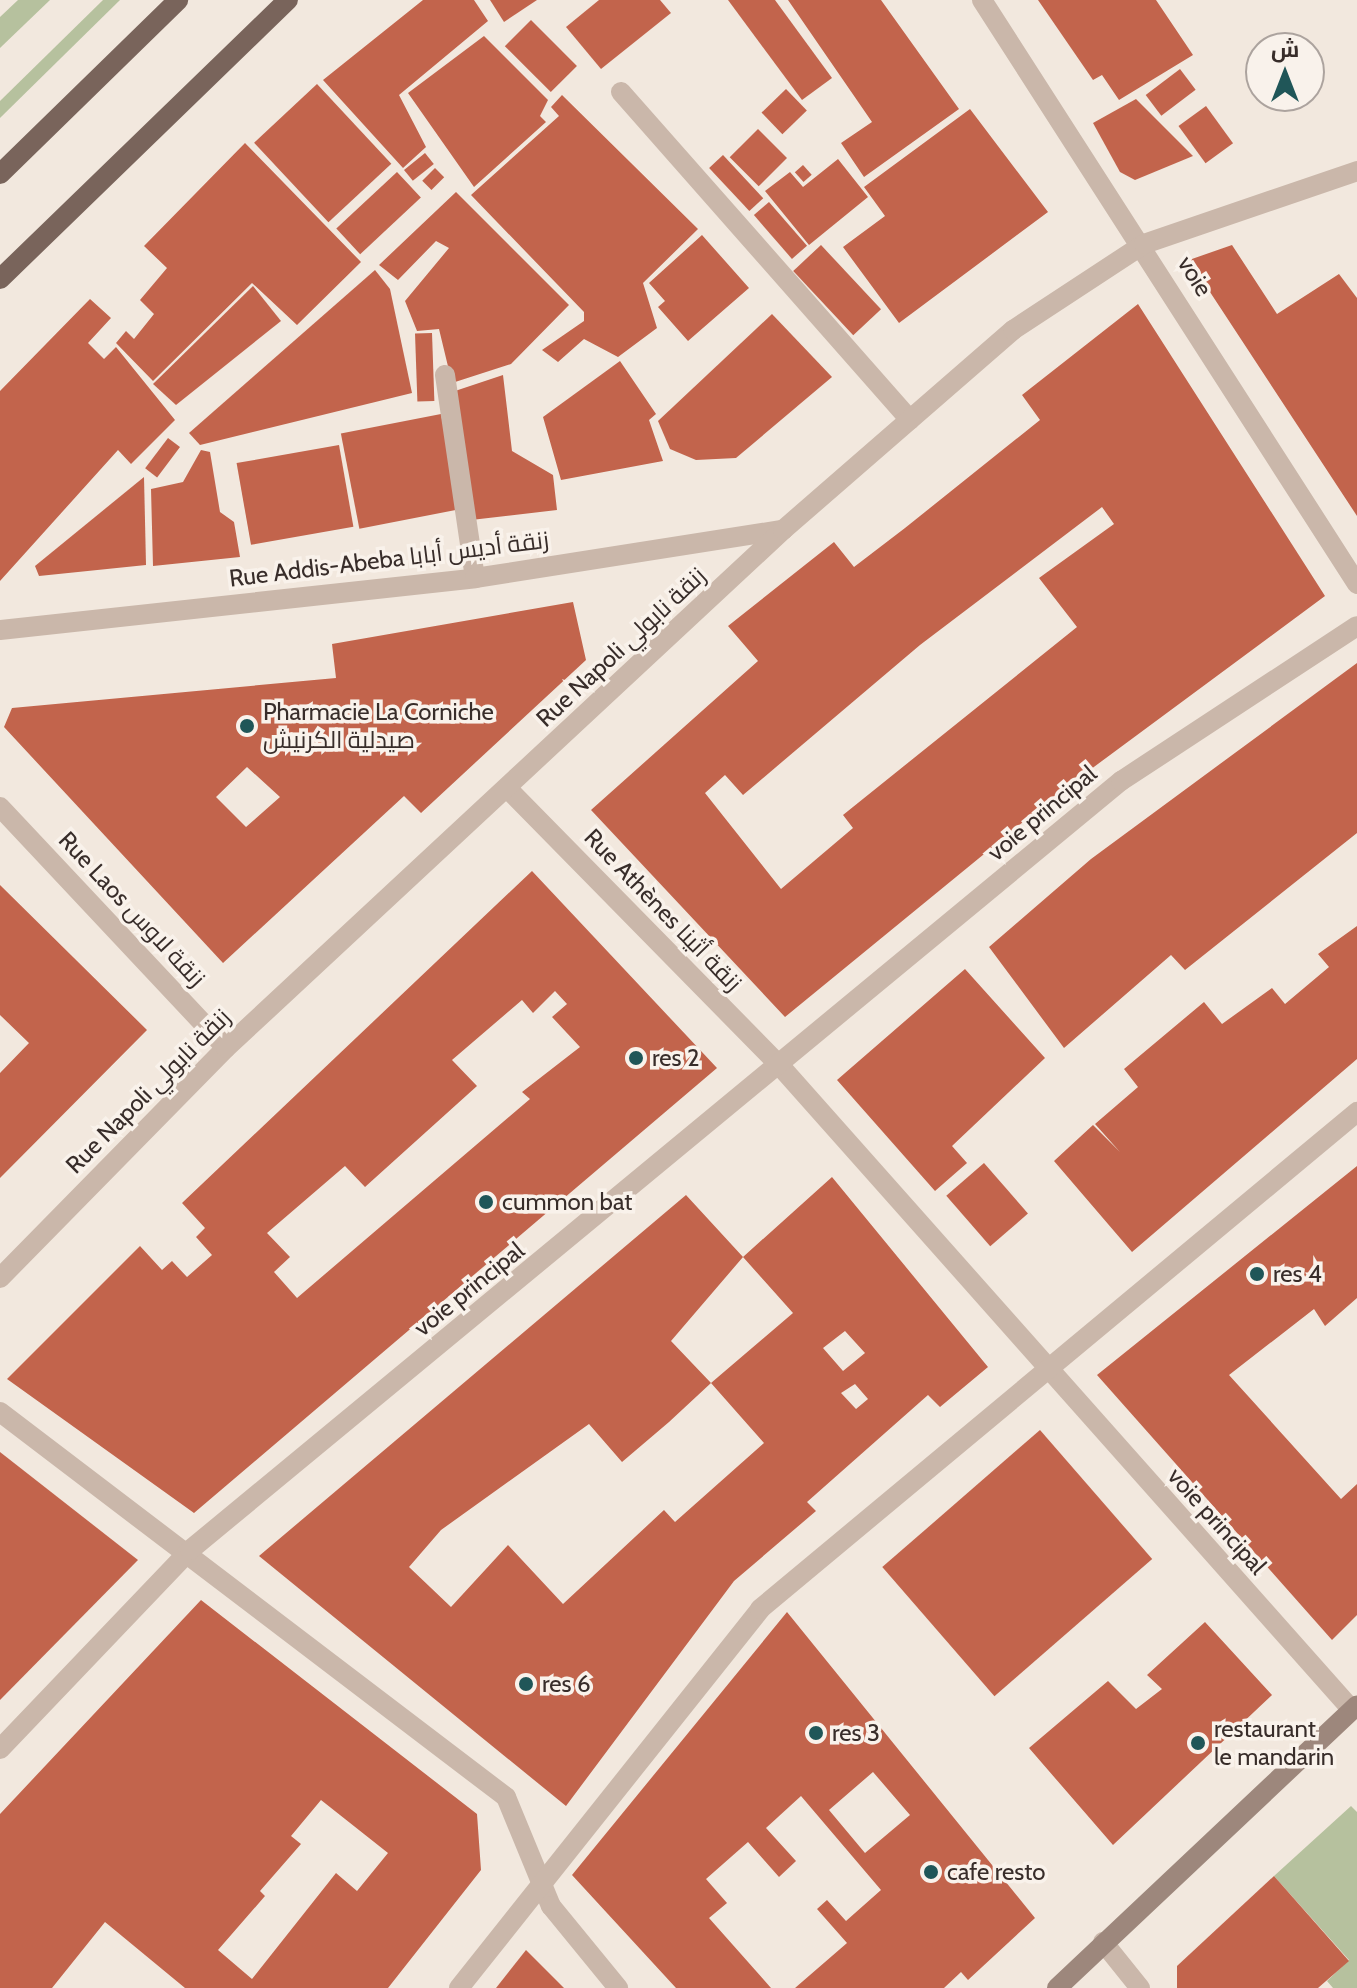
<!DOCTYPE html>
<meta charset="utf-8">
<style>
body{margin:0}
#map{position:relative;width:1357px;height:1988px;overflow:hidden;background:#f2e8de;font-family:Cabin,Cairo,sans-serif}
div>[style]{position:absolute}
.green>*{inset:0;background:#b6c19e}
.building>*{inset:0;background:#c2644c;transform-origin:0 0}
.lane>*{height:20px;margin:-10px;padding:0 10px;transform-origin:10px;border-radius:10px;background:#cab7aa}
.street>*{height:20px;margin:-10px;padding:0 10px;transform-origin:10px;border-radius:10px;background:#cab7aa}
.secondary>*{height:20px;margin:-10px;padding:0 10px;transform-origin:10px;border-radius:10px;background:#9d877c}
.primary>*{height:20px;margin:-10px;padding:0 10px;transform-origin:10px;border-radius:10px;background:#79645b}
.dots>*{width:22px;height:22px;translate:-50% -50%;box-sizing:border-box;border:4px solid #f9f2eb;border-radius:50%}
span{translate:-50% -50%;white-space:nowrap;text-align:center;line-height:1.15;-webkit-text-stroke:7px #f9f2eb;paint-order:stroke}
.street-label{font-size:24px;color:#382d2a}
.poi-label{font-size:24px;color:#382d2a}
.left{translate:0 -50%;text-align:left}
.north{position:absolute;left:1245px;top:32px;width:80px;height:80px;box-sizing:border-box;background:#f9f2eb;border:2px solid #aca39e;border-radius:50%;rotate:0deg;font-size:22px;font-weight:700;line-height:32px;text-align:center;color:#382d2a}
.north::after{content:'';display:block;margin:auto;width:28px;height:36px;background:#205658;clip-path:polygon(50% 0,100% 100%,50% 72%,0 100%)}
</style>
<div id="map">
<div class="green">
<i style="clip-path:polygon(18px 0,50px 0,0 48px,0 17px)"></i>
<i style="clip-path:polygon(103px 0,120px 0,0 118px,0 101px)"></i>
<i style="clip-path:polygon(1351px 1806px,1357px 1812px,1357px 1988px,1333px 1988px,1327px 1981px,1349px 1960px,1274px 1876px)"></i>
</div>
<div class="building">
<i style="clip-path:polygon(423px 0,474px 0,488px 21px,399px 95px,426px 147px,403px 168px,323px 80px)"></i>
<i style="clip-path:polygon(490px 0,537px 0,504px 22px)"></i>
<i style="clip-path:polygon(599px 0,660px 0,671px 13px,601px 69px,566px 27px)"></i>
<i style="clip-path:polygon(728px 0,775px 0,832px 78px,802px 100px)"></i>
<i style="clip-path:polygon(788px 0,881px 0,959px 109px,864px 177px,841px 143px,872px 122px)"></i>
<i style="clip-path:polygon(1038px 0,1156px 0,1193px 55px,1119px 100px,1102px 75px,1093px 80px)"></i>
<i style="left:531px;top:20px;width:65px;height:37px;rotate:45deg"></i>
<i style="clip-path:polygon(484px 36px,548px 100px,540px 116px,546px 122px,474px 187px,408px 93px)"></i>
<i style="left:1180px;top:69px;width:26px;height:43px;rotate:53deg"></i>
<i style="left:317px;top:84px;width:109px;height:86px;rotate:47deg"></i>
<i style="left:786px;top:89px;width:30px;height:34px;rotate:46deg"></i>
<i style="clip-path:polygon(562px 95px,698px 229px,643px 283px,657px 328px,618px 357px,584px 339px,558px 362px,542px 350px,584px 321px,584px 312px,471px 195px,559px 116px,551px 107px)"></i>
<i style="clip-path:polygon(1136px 99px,1193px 156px,1135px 180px,1120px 172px,1093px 123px)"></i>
<i style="left:1206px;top:106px;width:46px;height:34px;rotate:54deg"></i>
<i style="clip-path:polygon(970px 109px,1048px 212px,899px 323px,843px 247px,885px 216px,864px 187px)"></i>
<i style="left:758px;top:129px;width:41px;height:40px;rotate:45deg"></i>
<i style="clip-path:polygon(245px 143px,361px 262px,297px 325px,252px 283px,153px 381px,116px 343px,126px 331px,134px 339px,154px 314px,140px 300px,167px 268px,144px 246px)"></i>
<i style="left:425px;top:153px;width:14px;height:27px;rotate:51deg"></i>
<i style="left:723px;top:155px;width:59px;height:19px;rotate:47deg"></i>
<i style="clip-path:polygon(838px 159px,868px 197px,809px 245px,765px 191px,790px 172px,803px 187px)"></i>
<i style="left:803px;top:165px;width:13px;height:11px;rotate:48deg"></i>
<i style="left:435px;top:168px;width:13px;height:18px;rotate:45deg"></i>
<i style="left:397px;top:172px;width:35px;height:83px;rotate:47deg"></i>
<i style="clip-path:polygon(456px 192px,569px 305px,511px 364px,452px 383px,439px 329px,417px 331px,405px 301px,449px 248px,436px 241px,398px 280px,379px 265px)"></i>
<i style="left:769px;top:202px;width:58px;height:20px;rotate:49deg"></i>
<i style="clip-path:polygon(702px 235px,749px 288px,688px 341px,658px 307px,665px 301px,649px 283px)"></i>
<i style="left:821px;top:245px;width:88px;height:38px;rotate:47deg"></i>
<i style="clip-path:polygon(1232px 245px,1277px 314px,1339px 274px,1357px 298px,1357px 516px,1189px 260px)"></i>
<i style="clip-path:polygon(375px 270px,390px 289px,412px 393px,200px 445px,189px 433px)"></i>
<i style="clip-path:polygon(253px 286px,281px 321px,176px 405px,153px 384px)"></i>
<i style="clip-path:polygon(90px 299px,111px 318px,88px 343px,104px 359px,116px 347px,175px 420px,131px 464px,118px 450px,0 581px,0 391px)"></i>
<i style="clip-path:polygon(evenodd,1138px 304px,1325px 596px,1056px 795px,785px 1017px,591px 810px,758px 661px,728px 626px,834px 542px,854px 567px,905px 528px,1040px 420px,1022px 395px,1138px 304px,1102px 507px,1114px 524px,1039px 578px,1077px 627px,843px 815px,853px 828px,781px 889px,705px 793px,725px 775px,743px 795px,920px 645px,1102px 507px)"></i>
<i style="clip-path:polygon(772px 314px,832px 377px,736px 458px,696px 460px,670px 449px,658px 421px)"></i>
<i style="left:432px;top:333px;width:68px;height:17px;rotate:88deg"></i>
<i style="clip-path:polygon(620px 361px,656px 414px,649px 420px,663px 461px,561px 480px,543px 417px)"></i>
<i style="clip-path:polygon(503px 375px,512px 451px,553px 475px,557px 510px,471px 520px,452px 392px)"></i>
<i style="left:441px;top:414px;width:97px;height:102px;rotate:79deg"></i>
<i style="left:168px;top:438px;width:15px;height:38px;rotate:37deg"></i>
<i style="left:339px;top:445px;width:83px;height:104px;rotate:80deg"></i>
<i style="clip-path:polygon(201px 450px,210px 452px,220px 512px,234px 522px,240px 557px,153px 566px,151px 489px,183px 482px)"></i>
<i style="clip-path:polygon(144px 477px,146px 565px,39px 576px,35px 566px)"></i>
<i style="clip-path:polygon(evenodd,573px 602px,586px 660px,421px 813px,404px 796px,223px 963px,4px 727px,12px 708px,336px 678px,332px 644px,573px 602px,247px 767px,280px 797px,246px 827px,216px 797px,247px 767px)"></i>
<i style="clip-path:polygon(1357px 663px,1357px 833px,1185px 970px,1171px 955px,1064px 1048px,989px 947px,1091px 859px)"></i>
<i style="clip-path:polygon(evenodd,532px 871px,717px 1068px,194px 1513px,7px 1379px,140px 1246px,162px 1270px,172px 1261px,187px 1277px,212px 1255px,196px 1237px,205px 1228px,182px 1203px,532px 871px,555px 991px,567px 1004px,552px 1017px,580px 1047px,522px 1092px,530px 1099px,297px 1298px,274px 1272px,290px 1257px,267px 1233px,345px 1166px,365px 1187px,477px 1086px,452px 1060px,522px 1000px,533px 1013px,555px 991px)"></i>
<i style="clip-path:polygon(0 885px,147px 1030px,0 1178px,0 1073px,29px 1043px,0 1015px)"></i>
<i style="clip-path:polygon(1357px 926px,1357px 1059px,1132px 1252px,1054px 1161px,1093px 1125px,1120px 1152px,1095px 1124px,1138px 1087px,1124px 1069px,1204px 1002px,1222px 1024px,1272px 988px,1285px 1004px,1329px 967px,1318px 954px)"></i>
<i style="clip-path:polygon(965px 969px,1045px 1058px,952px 1146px,967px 1163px,935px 1191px,837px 1080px)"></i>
<i style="left:984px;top:1163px;width:67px;height:50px;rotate:49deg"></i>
<i style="clip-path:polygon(1357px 1166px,1357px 1298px,1325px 1326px,1314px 1309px,1229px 1375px,1341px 1499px,1357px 1484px,1357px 1615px,1332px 1640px,1097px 1375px)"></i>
<i style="clip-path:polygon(evenodd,832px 1177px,988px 1367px,940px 1407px,928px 1395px,807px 1502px,816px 1511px,734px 1581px,566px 1806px,259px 1556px,686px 1195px,743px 1257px,832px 1177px,743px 1257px,793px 1313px,711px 1383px,764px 1443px,675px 1522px,664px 1510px,563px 1604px,508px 1545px,451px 1607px,409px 1567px,441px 1530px,589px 1424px,622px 1462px,669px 1422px,711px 1383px,671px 1341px,743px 1257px,832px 1177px,845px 1331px,865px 1353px,843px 1371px,823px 1348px,845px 1331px,832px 1177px,855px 1384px,868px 1399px,856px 1409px,841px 1393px,855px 1384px)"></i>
<i style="left:1040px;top:1430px;width:171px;height:209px;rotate:49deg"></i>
<i style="clip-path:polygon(0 1452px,138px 1560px,0 1700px)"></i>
<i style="clip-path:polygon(evenodd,201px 1600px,477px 1814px,481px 1870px,388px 1988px,185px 1988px,105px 1922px,52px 1988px,0 1988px,0 1814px,201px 1600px,321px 1800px,388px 1853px,357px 1891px,336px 1873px,252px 1979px,218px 1950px,265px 1896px,260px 1891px,301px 1844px,291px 1836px,321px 1800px)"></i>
<i style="clip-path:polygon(evenodd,787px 1612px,1035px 1918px,968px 1980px,961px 1972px,944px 1988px,795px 1988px,847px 1943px,817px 1909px,827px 1900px,846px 1921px,881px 1890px,801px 1796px,766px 1828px,796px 1861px,779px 1877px,748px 1842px,706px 1879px,727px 1903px,709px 1918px,771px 1988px,676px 1988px,572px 1875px,787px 1612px,873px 1772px,910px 1815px,865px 1853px,829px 1810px,873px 1772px)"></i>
<i style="clip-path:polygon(1205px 1622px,1272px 1695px,1113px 1845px,1029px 1748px,1108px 1681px,1136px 1709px,1162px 1689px,1147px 1675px)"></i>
<i style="clip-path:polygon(1274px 1876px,1349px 1961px,1318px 1988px,1177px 1988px,1177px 1966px)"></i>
<i style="clip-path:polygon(526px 1950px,564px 1988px,496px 1988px)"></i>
</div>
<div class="lane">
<i style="left:621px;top:92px;width:437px;rotate:48.6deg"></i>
</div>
<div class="street">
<i style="left:982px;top:0;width:694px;rotate:57.29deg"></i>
<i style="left:445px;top:375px;width:205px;rotate:81.6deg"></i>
<i style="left:0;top:630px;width:478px;rotate:-6.2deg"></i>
<i style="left:475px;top:578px;width:312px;rotate:-8.9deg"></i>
<i style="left:508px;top:789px;width:390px;rotate:45.5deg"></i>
<i style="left:781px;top:1067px;width:860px;rotate:48.39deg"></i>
<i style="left:0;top:807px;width:330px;rotate:46.8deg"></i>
<i style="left:0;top:1278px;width:322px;rotate:-45.5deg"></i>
<i style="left:226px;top:1048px;width:761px;rotate:-42.92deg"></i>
<i style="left:783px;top:530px;width:305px;rotate:-41deg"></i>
<i style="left:1013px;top:330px;width:157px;rotate:-33.3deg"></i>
<i style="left:1144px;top:244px;width:225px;rotate:-18.9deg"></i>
<i style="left:0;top:1412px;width:636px;rotate:37.27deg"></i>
<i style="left:506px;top:1797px;width:118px;rotate:67.6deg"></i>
<i style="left:551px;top:1906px;width:106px;rotate:50.7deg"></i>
<i style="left:0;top:1749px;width:275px;rotate:-46.3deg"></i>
<i style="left:190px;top:1550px;width:1208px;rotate:-39.56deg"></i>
<i style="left:1121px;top:781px;width:282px;rotate:-33.3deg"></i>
<i style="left:1103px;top:1942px;width:59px;rotate:51.2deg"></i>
<i style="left:459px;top:1988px;width:484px;rotate:-51.5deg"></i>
<i style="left:760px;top:1609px;width:777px;rotate:-39.78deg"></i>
</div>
<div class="secondary">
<i style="left:1057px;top:1988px;width:412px;rotate:-43.3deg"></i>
</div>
<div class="primary">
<i style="left:0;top:174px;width:249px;rotate:-44.3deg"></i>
<i style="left:0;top:279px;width:401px;rotate:-44.1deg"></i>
</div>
<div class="dots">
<i style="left:247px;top:726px;background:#205658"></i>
<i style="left:636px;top:1058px;background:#205658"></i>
<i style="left:486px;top:1202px;background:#205658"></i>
<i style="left:1257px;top:1274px;background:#205658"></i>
<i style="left:526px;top:1684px;background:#205658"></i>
<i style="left:816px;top:1733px;background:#205658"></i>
<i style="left:1198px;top:1743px;background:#205658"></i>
<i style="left:931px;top:1872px;background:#205658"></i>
</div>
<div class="street-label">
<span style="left:1195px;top:276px;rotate:58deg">voie</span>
<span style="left:389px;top:559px;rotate:-7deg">Rue Addis-Abeba زنقة أديس أبابا</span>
<span style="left:621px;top:647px;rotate:-43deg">Rue Napoli زنقة نابولي</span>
<span style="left:1042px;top:813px;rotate:-40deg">voie principal</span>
<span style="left:132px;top:909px;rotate:47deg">Rue Laos زنقة لاوس</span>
<span style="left:663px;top:910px;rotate:46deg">Rue Athènes زنقة أثينا</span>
<span style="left:148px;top:1091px;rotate:-45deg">Rue Napoli زنقة نابولي</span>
<span style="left:469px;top:1289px;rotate:-39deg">voie principal</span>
<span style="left:1217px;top:1521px;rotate:48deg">voie principal</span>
</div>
<div class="poi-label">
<span class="left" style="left:263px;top:726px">Pharmacie La Corniche<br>صيدلية الكرنيش</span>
<span class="left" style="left:652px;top:1058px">res 2</span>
<span class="left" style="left:502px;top:1202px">cummon bat</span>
<span class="left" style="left:1273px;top:1274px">res 4</span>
<span class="left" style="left:542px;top:1684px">res 6</span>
<span class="left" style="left:1214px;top:1743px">restaurant<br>le mandarin</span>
<span class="left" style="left:832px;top:1733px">res 3</span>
<span class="left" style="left:947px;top:1872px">cafe resto</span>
</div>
<div class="north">ش</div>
</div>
